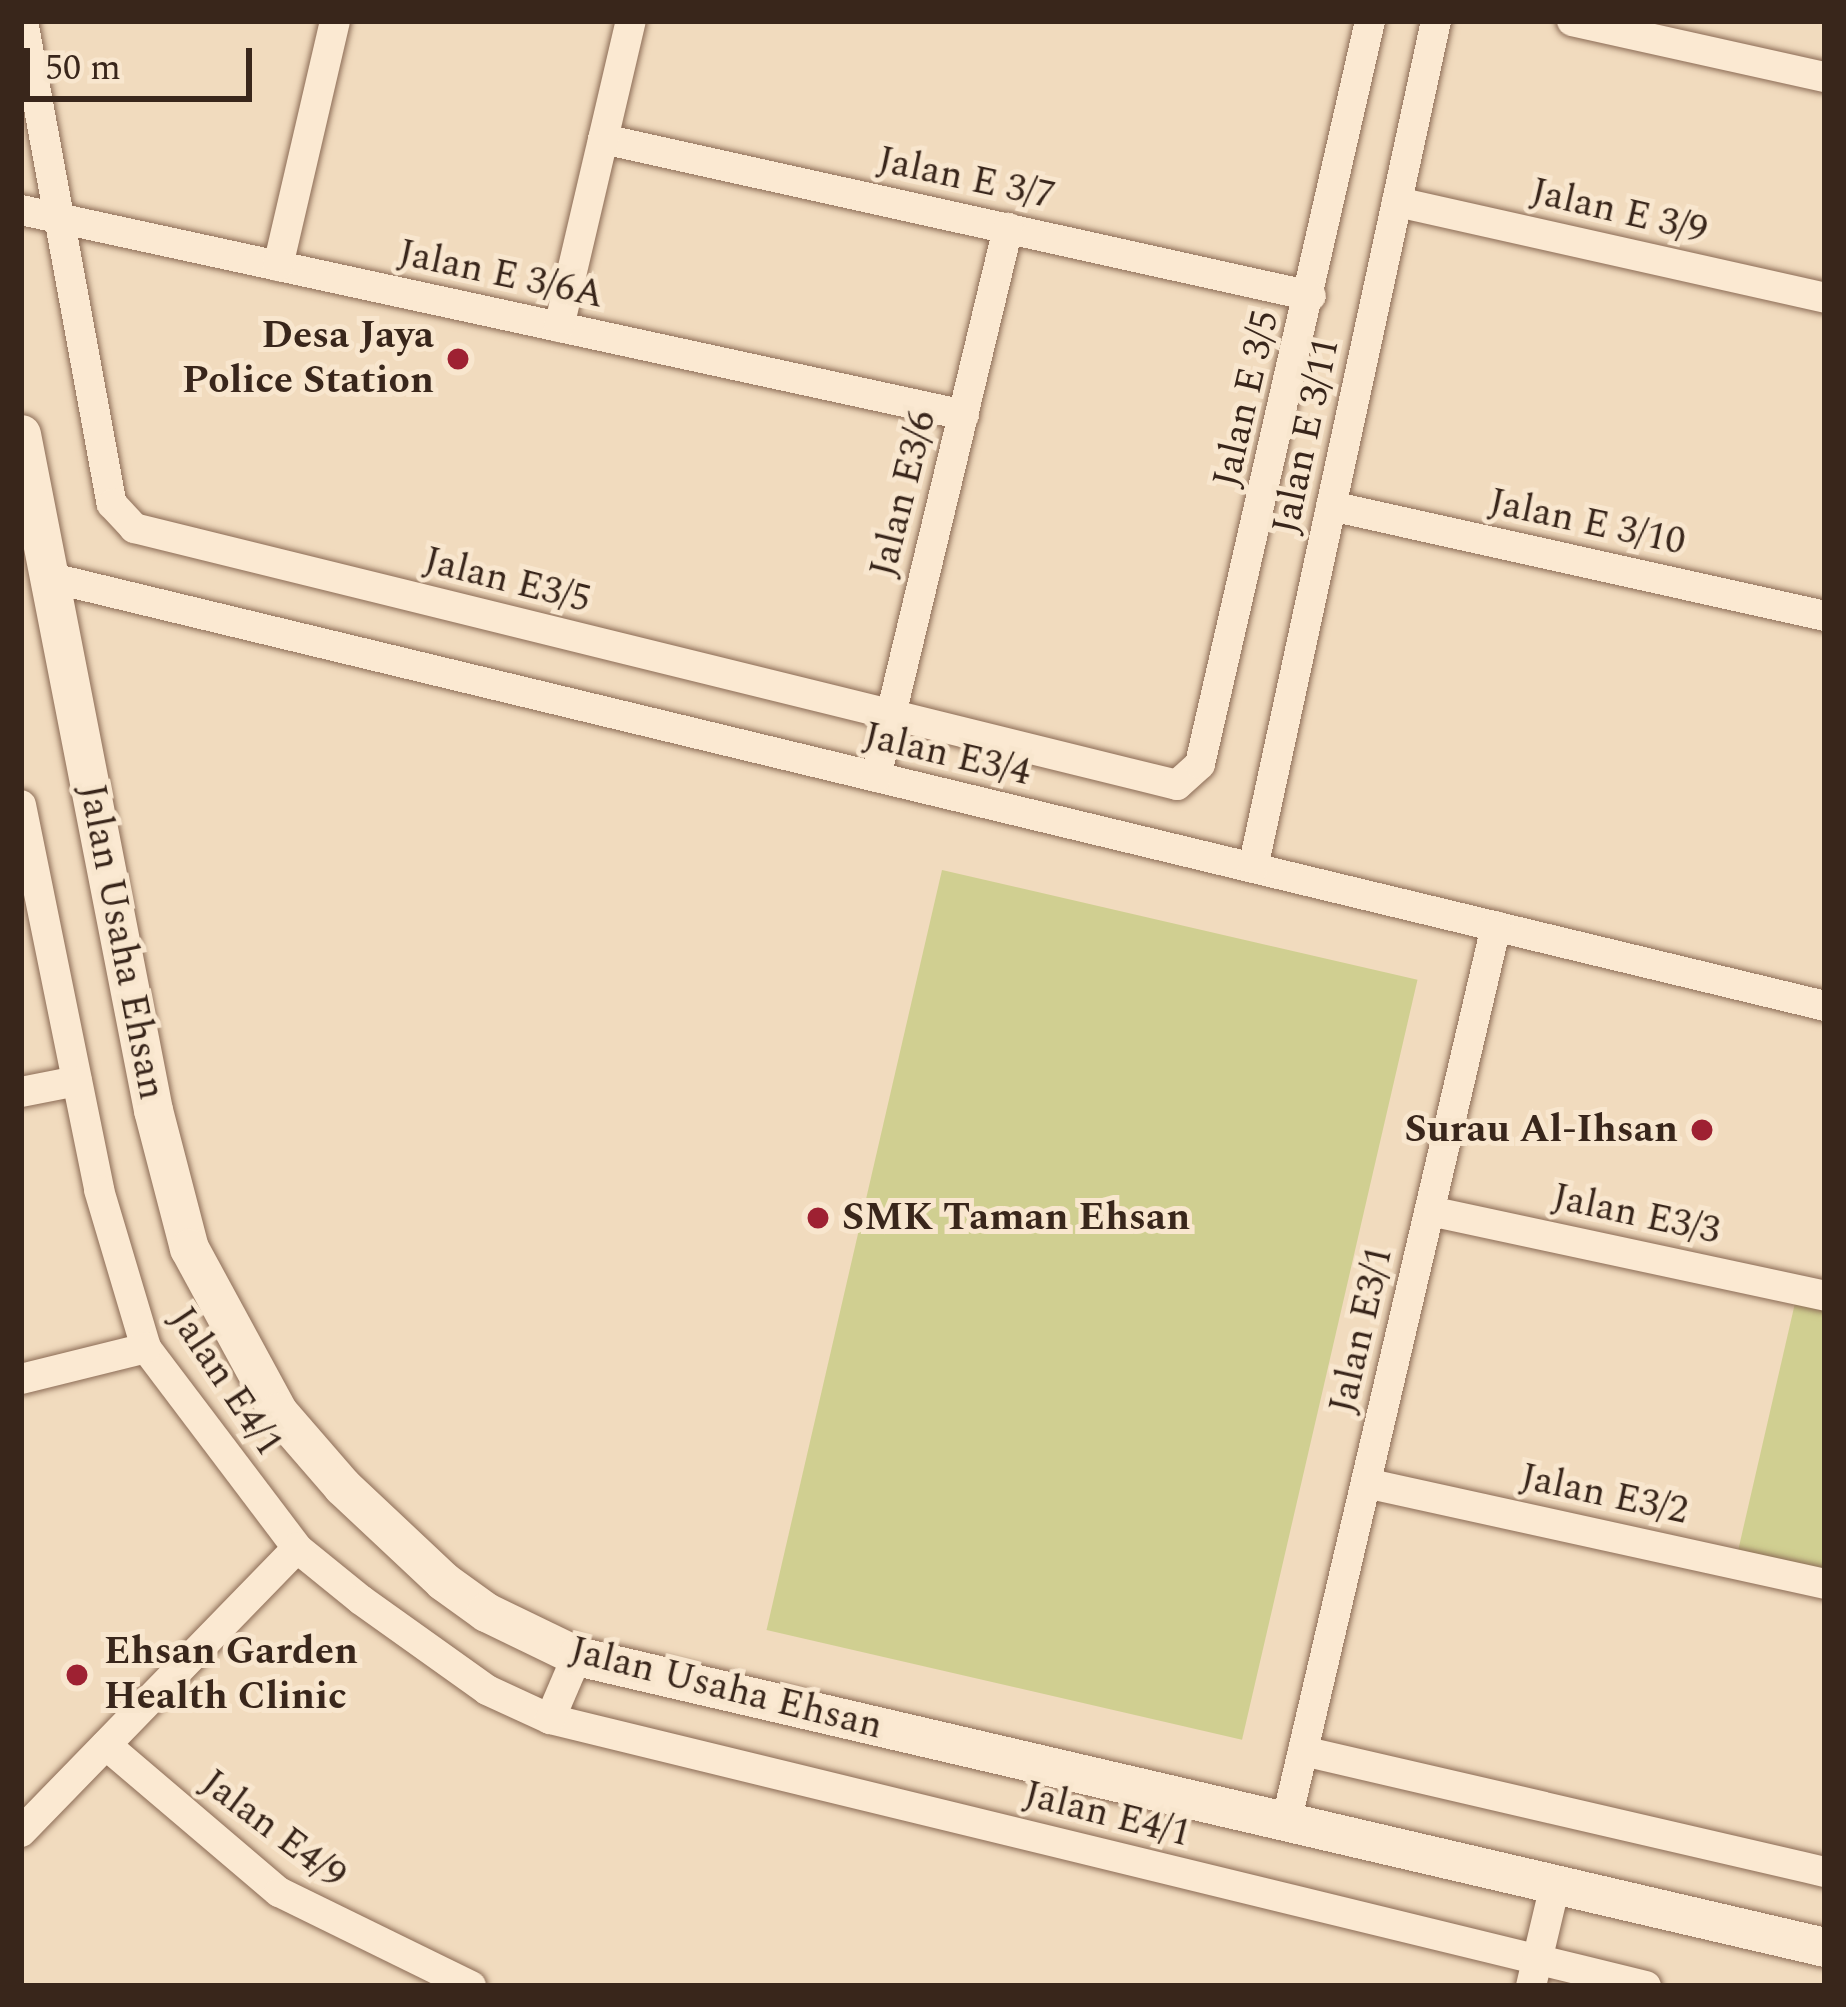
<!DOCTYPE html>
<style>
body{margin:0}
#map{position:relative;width:1846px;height:2007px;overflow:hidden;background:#f1dbbe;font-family:Spectral,serif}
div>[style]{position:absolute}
.green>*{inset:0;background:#d0cf91;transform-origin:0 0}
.roads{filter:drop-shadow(0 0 3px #8b6b55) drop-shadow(0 0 3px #8b6b55)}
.minor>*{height:30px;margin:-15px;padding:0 15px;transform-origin:15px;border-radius:15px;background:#fbe9d2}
.tertiary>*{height:39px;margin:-19.5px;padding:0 19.5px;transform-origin:19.5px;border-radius:19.5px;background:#fbe9d2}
.dots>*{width:33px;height:33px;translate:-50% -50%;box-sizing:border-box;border:6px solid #f8e6ce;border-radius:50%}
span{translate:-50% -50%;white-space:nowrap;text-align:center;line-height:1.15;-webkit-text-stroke:10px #f8e6ce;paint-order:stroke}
.street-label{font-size:39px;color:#39261b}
.poi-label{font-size:39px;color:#39261b;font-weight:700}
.right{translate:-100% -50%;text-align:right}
.left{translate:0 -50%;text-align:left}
.frame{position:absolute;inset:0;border:24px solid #39261b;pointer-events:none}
.scale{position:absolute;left:24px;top:48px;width:228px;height:54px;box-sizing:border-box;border:6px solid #39261b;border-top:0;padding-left:15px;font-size:36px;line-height:42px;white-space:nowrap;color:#39261b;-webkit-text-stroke:9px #f8e6ce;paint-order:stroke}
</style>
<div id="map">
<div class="green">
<i style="left:942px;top:870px;width:488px;height:780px;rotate:13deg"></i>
<i style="clip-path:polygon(1798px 1290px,1825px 1296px,1825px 1584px,1735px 1564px)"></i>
</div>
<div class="roads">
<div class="minor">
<i style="left:23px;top:21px;width:491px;rotate:79.6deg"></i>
<i style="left:112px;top:504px;width:33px;rotate:47deg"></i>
<i style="left:134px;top:528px;width:1074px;rotate:13.84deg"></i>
<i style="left:1177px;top:785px;width:31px;rotate:-42deg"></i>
<i style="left:1200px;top:764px;width:762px;rotate:-77.11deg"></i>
<i style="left:1572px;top:21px;width:259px;rotate:12.5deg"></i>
<i style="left:603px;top:139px;width:725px;rotate:12.5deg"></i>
<i style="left:1397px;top:202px;width:439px;rotate:12.6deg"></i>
<i style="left:21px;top:210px;width:965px;rotate:12.26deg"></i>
<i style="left:278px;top:266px;width:252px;rotate:-76.9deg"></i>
<i style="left:559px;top:327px;width:314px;rotate:-76.8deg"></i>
<i style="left:1331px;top:506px;width:506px;rotate:12.55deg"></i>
<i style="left:52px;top:578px;width:1824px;rotate:13.57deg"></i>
<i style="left:876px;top:777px;width:565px;rotate:-76.48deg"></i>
<i style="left:21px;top:805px;width:393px;rotate:78.5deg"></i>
<i style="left:99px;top:1190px;width:165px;rotate:73.4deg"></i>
<i style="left:146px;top:1348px;width:251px;rotate:52.9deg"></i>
<i style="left:297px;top:1548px;width:82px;rotate:39.1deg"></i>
<i style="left:361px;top:1600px;width:155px;rotate:35.5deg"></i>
<i style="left:487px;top:1690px;width:69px;rotate:24.7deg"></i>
<i style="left:550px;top:1719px;width:1128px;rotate:13.69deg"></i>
<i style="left:1253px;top:868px;width:867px;rotate:-77.81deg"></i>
<i style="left:21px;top:1092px;width:57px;rotate:-11.1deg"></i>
<i style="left:1430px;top:1211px;width:404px;rotate:12.1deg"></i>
<i style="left:21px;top:1379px;width:129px;rotate:-13.9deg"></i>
<i style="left:1366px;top:1483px;width:470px;rotate:12.4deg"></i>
<i style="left:550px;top:1719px;width:69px;rotate:-66.8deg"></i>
<i style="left:106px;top:1745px;width:227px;rotate:40.4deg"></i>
<i style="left:279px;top:1892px;width:214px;rotate:26.1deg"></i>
<i style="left:1303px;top:1751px;width:536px;rotate:13.05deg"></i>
<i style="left:1286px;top:1823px;width:921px;rotate:-76.82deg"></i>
<i style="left:21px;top:1832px;width:396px;rotate:-45.8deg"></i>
<i style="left:1531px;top:1986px;width:104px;rotate:-76.6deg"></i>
</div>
<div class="tertiary">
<i style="left:21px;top:434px;width:689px;rotate:78.95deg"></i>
<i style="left:153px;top:1110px;width:143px;rotate:75.4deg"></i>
<i style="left:189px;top:1248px;width:187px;rotate:61.5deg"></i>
<i style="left:278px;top:1412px;width:98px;rotate:49.1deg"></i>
<i style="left:342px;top:1486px;width:139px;rotate:43.2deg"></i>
<i style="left:443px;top:1581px;width:53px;rotate:35.8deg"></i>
<i style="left:486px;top:1612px;width:101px;rotate:25.8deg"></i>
<i style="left:577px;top:1656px;width:1281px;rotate:13.13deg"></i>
</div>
</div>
<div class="dots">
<i style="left:458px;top:359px;background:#9e2132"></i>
<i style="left:1702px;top:1130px;background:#9e2132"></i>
<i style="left:818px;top:1218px;background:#9e2132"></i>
<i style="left:77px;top:1675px;background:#9e2132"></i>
</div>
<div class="street-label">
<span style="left:966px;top:179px;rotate:12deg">Jalan E 3/7</span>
<span style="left:1619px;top:212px;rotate:13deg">Jalan E 3/9</span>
<span style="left:501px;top:275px;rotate:12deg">Jalan E 3/6A</span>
<span style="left:1247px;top:399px;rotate:-77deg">Jalan E 3/5</span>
<span style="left:1307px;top:436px;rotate:-78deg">Jalan E 3/11</span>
<span style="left:904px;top:494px;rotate:-76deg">Jalan E3/6</span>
<span style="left:1587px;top:523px;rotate:12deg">Jalan E 3/10</span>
<span style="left:507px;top:581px;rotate:14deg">Jalan E3/5</span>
<span style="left:947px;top:755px;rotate:13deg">Jalan E3/4</span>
<span style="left:121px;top:942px;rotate:79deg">Jalan Usaha Ehsan</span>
<span style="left:1636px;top:1215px;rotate:12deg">Jalan E3/3</span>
<span style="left:1362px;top:1330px;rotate:-77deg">Jalan E3/1</span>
<span style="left:225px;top:1382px;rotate:56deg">Jalan E4/1</span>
<span style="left:1604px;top:1495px;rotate:12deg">Jalan E3/2</span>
<span style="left:726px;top:1689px;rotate:14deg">Jalan Usaha Ehsan</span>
<span style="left:1107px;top:1815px;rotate:14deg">Jalan E4/1</span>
<span style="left:273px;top:1830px;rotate:37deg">Jalan E4/9</span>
</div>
<div class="poi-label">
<span class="right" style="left:434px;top:359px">Desa Jaya<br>Police Station</span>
<span class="right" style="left:1678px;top:1130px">Surau Al-Ihsan</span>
<span class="left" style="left:842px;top:1218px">SMK Taman Ehsan</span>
<span class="left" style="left:104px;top:1675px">Ehsan Garden<br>Health Clinic</span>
</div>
<div class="frame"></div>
<div class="scale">50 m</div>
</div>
